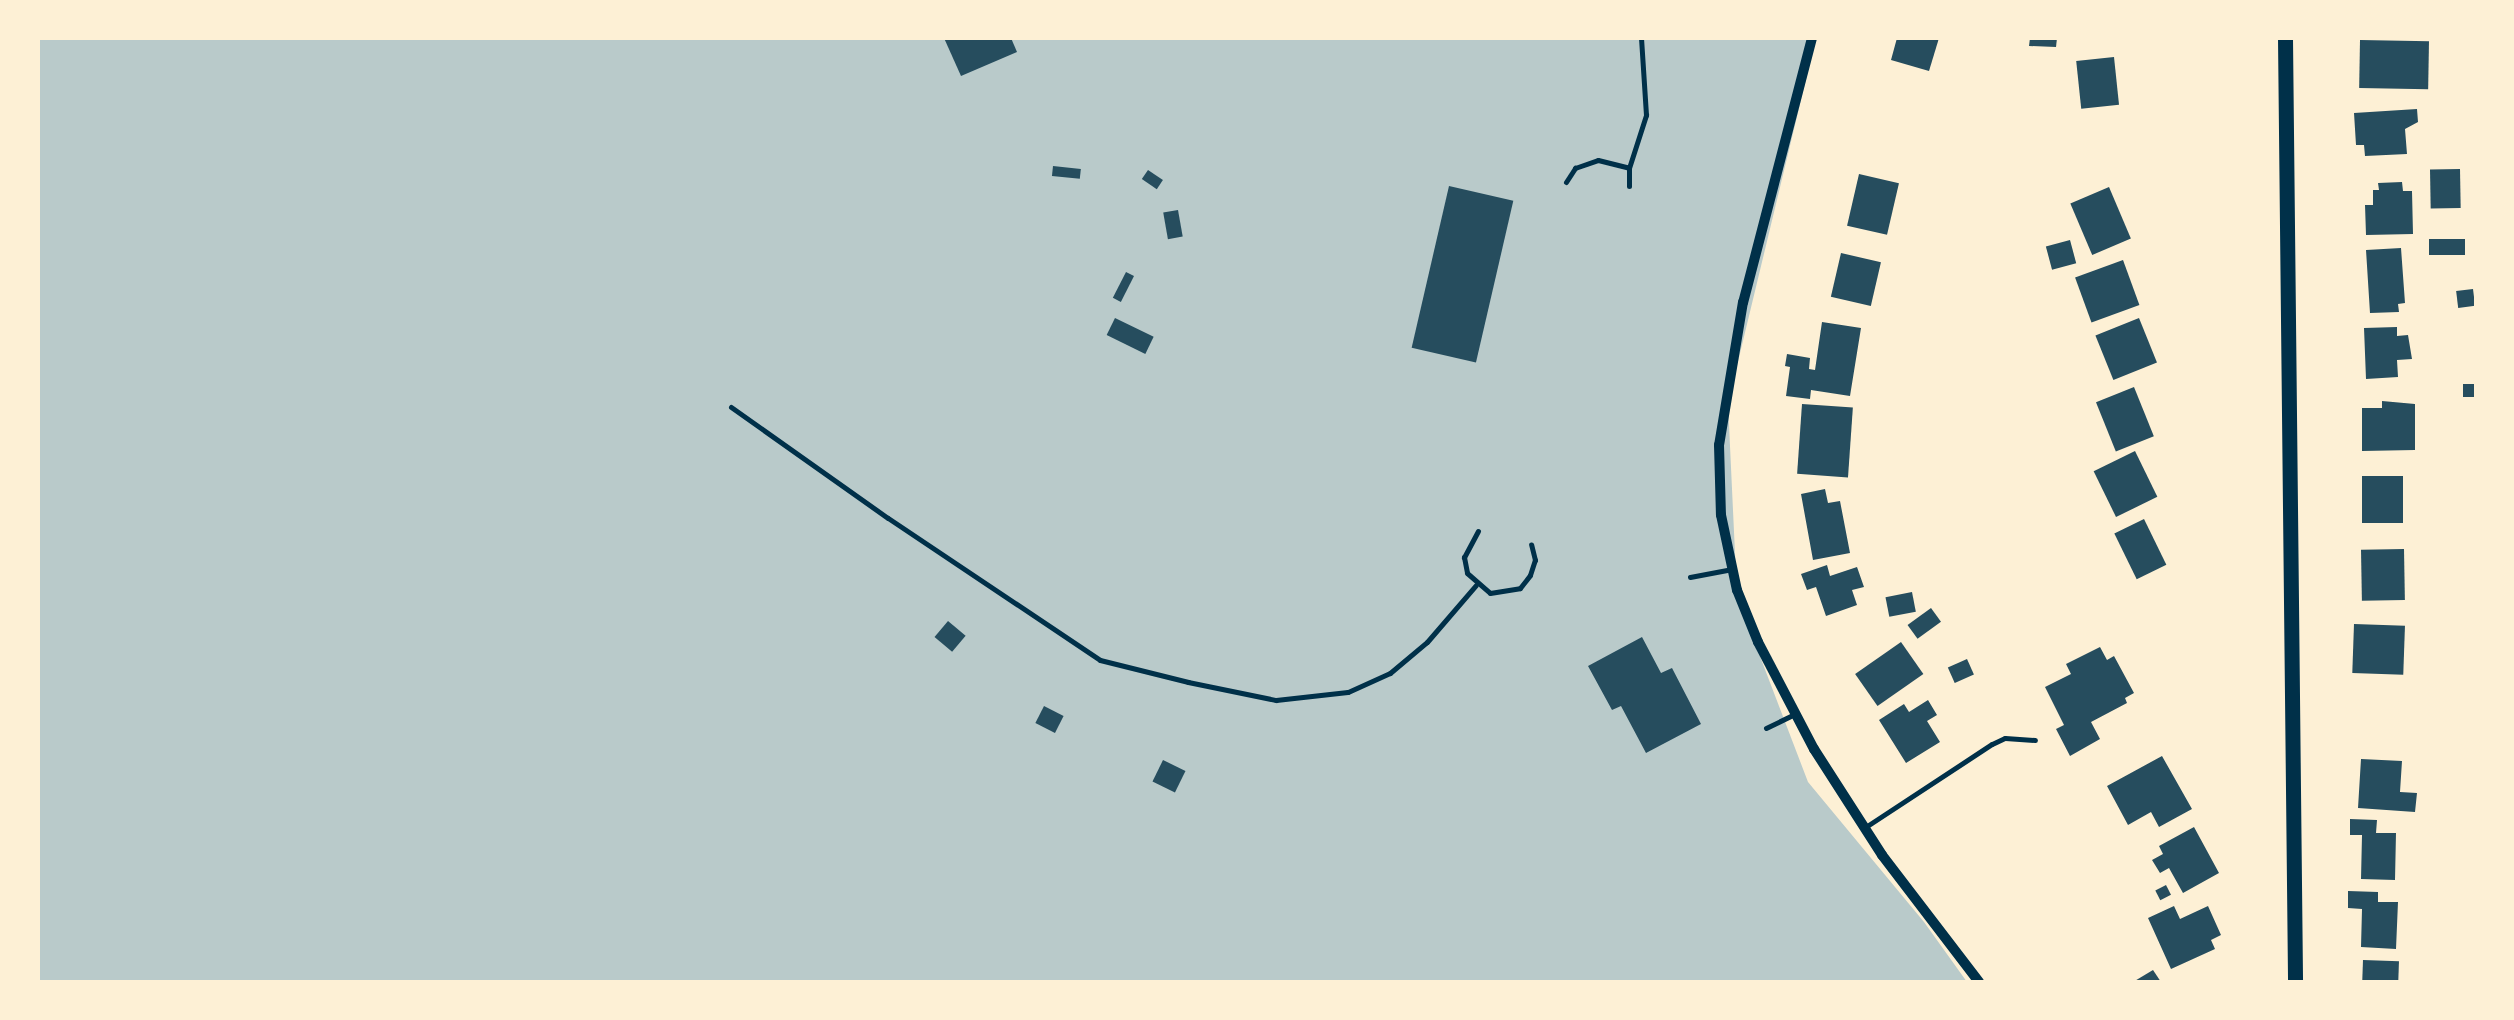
<!DOCTYPE html>
<style>
body{margin:0}
#map{position:relative;width:2514px;height:1020px;overflow:hidden;background:#fdf0d5;font-family:"Asap Condensed",sans-serif}
div>[style]{position:absolute}
.green>*{inset:0;background:#b9caca}
.building>*{inset:0;background:#264d5e;transform-origin:0 0}
.service>*{height:5px;margin:-2.5px;padding:0 2.5px;transform-origin:2.5px;border-radius:2.5px;background:#003049}
.minor>*{height:10px;margin:-5px;padding:0 5px;transform-origin:5px;border-radius:5px;background:#003049}
.secondary>*{height:15px;margin:-7.5px;padding:0 7.5px;transform-origin:7.5px;border-radius:7.5px;background:#003049}
span{translate:-50% -50%;white-space:nowrap;text-align:center;line-height:1.15;-webkit-text-stroke:8px #fdf0d5;paint-order:stroke}
.frame{position:absolute;inset:0;border:40px solid #fdf0d5;pointer-events:none}
</style>
<div id="map">
<div class="green">
<i style="clip-path:polygon(38px 38px,1816px 38px,1728px 403px,1737px 596px,1808px 782px,1924px 922px,1967px 982px,38px 982px)"></i>
</div>
<div class="building">
<i style="clip-path:polygon(944px 38px,1011px 38px,1017px 52px,961px 76px)"></i>
<i style="clip-path:polygon(1897px 38px,1939px 38px,1929px 71px,1891px 60px)"></i>
<i style="clip-path:polygon(2030px 38px,2057px 38px,2056px 47px,2029px 46px)"></i>
<i style="left:2360px;top:40px;width:69px;height:48px;rotate:1deg"></i>
<i style="left:2114px;top:57px;width:48px;height:38px;rotate:84deg"></i>
<i style="clip-path:polygon(2417px 109px,2418px 122px,2405px 129px,2407px 154px,2365px 156px,2364px 145px,2356px 145px,2354px 113px)"></i>
<i style="left:1053px;top:166px;width:28px;height:10px;rotate:6deg"></i>
<i style="left:2460px;top:169px;width:39px;height:30px;rotate:89deg"></i>
<i style="left:1148px;top:170px;width:18px;height:11px;rotate:34deg"></i>
<i style="left:1859px;top:174px;width:41px;height:53px;rotate:13deg"></i>
<i style="clip-path:polygon(2402px 182px,2403px 191px,2412px 191px,2413px 234px,2366px 235px,2365px 205px,2373px 205px,2373px 190px,2379px 190px,2378px 183px)"></i>
<i style="left:1449px;top:186px;width:66px;height:166px;rotate:13deg"></i>
<i style="left:2109px;top:187px;width:56px;height:42px;rotate:67deg"></i>
<i style="left:1178px;top:210px;width:27px;height:15px;rotate:80deg"></i>
<i style="left:2429px;top:239px;width:36px;height:16px"></i>
<i style="left:2070px;top:240px;width:24px;height:25px;rotate:75deg"></i>
<i style="clip-path:polygon(2401px 248px,2405px 303px,2398px 304px,2399px 312px,2370px 313px,2366px 250px)"></i>
<i style="left:1841px;top:253px;width:41px;height:45px;rotate:13deg"></i>
<i style="left:2123px;top:260px;width:48px;height:51px;rotate:70deg"></i>
<i style="left:1126px;top:272px;width:9px;height:29px;rotate:27deg"></i>
<i style="left:2473px;top:289px;width:17px;height:17px;rotate:83deg"></i>
<i style="left:1115px;top:318px;width:43px;height:19px;rotate:26deg"></i>
<i style="left:2139px;top:318px;width:48px;height:47px;rotate:68deg"></i>
<i style="clip-path:polygon(1822px 322px,1861px 328px,1850px 396px,1811px 390px,1810px 399px,1786px 396px,1790px 367px,1785px 366px,1787px 354px,1810px 358px,1809px 369px,1815px 370px)"></i>
<i style="clip-path:polygon(2397px 327px,2397px 336px,2408px 335px,2412px 359px,2397px 360px,2398px 377px,2366px 379px,2364px 328px)"></i>
<i style="left:2476px;top:384px;width:13px;height:13px;rotate:90deg"></i>
<i style="left:2134px;top:387px;width:53px;height:41px;rotate:68deg"></i>
<i style="clip-path:polygon(2382px 401px,2415px 404px,2415px 450px,2362px 451px,2362px 408px,2382px 408px)"></i>
<i style="left:1802px;top:404px;width:51px;height:70px;rotate:4deg"></i>
<i style="left:2135px;top:451px;width:51px;height:46px;rotate:64deg"></i>
<i style="left:2362px;top:476px;width:41px;height:47px"></i>
<i style="clip-path:polygon(1825px 489px,1828px 503px,1840px 501px,1850px 553px,1813px 560px,1801px 494px)"></i>
<i style="left:2144px;top:519px;width:51px;height:33px;rotate:64deg"></i>
<i style="left:2404px;top:549px;width:51px;height:43px;rotate:89deg"></i>
<i style="clip-path:polygon(1827px 565px,1830px 576px,1857px 567px,1864px 587px,1852px 590px,1857px 605px,1826px 616px,1816px 587px,1807px 590px,1801px 574px)"></i>
<i style="left:1912px;top:592px;width:20px;height:27px;rotate:79deg"></i>
<i style="left:1931px;top:608px;width:17px;height:29px;rotate:54deg"></i>
<i style="left:948px;top:621px;width:23px;height:21px;rotate:40deg"></i>
<i style="left:2354px;top:624px;width:51px;height:49px;rotate:2deg"></i>
<i style="clip-path:polygon(1642px 637px,1661px 673px,1672px 668px,1701px 724px,1646px 753px,1621px 706px,1612px 710px,1588px 666px)"></i>
<i style="left:1901px;top:642px;width:39px;height:56px;rotate:55deg"></i>
<i style="clip-path:polygon(2100px 647px,2107px 660px,2114px 656px,2134px 693px,2125px 698px,2127px 703px,2091px 722px,2100px 739px,2070px 756px,2056px 729px,2064px 725px,2045px 687px,2071px 674px,2066px 664px)"></i>
<i style="left:1967px;top:659px;width:17px;height:21px;rotate:66deg"></i>
<i style="clip-path:polygon(1928px 700px,1937px 715px,1927px 721px,1940px 742px,1906px 763px,1879px 720px,1904px 704px,1909px 712px)"></i>
<i style="left:1044px;top:706px;width:22px;height:19px;rotate:27deg"></i>
<i style="clip-path:polygon(2162px 756px,2192px 809px,2159px 827px,2151px 812px,2128px 825px,2107px 786px)"></i>
<i style="clip-path:polygon(2361px 759px,2402px 761px,2400px 792px,2417px 793px,2415px 812px,2358px 808px)"></i>
<i style="left:1163px;top:760px;width:25px;height:24px;rotate:26deg"></i>
<i style="clip-path:polygon(2350px 819px,2377px 820px,2376px 833px,2396px 833px,2395px 880px,2361px 879px,2362px 835px,2350px 835px)"></i>
<i style="clip-path:polygon(2194px 827px,2219px 873px,2183px 893px,2169px 868px,2160px 873px,2152px 860px,2163px 854px,2159px 846px)"></i>
<i style="left:2166px;top:885px;width:11px;height:12px;rotate:63deg"></i>
<i style="clip-path:polygon(2348px 891px,2378px 892px,2378px 902px,2398px 902px,2396px 949px,2361px 947px,2362px 909px,2348px 908px)"></i>
<i style="clip-path:polygon(2174px 906px,2180px 919px,2208px 906px,2221px 935px,2211px 940px,2215px 949px,2171px 969px,2148px 918px)"></i>
<i style="left:2363px;top:960px;width:36px;height:22px;rotate:2deg"></i>
<i style="clip-path:polygon(2153px 970px,2161px 982px,2133px 982px)"></i>
</div>
<div class="service">
<i style="left:1566px;top:182px;width:17px;rotate:-57deg"></i>
<i style="left:1575px;top:168px;width:24px;rotate:-19deg"></i>
<i style="left:1598px;top:160px;width:32px;rotate:14deg"></i>
<i style="left:1629px;top:186px;width:18px;rotate:-90deg"></i>
<i style="left:1629px;top:168px;width:56px;rotate:-72.2deg"></i>
<i style="left:1646px;top:115px;width:77px;rotate:-93.7deg"></i>
<i style="left:731px;top:407px;width:192px;rotate:35.3deg"></i>
<i style="left:888px;top:518px;width:255px;rotate:33.8deg"></i>
<i style="left:1100px;top:660px;width:91px;rotate:14deg"></i>
<i style="left:1188px;top:682px;width:90px;rotate:11.6deg"></i>
<i style="left:1276px;top:700px;width:72px;rotate:-6.3deg"></i>
<i style="left:1348px;top:692px;width:46px;rotate:-24.3deg"></i>
<i style="left:1390px;top:673px;width:48px;rotate:-40deg"></i>
<i style="left:1427px;top:642px;width:75px;rotate:-49.3deg"></i>
<i style="left:1478px;top:531px;width:30px;rotate:118deg"></i>
<i style="left:1464px;top:557px;width:16px;rotate:79deg"></i>
<i style="left:1467px;top:573px;width:30px;rotate:41deg"></i>
<i style="left:1490px;top:593px;width:30px;rotate:-9deg"></i>
<i style="left:1520px;top:588px;width:16px;rotate:-52deg"></i>
<i style="left:1530px;top:575px;width:16px;rotate:-72deg"></i>
<i style="left:1535px;top:560px;width:16px;rotate:-104deg"></i>
<i style="left:1690px;top:577px;width:43px;rotate:-10.8deg"></i>
<i style="left:1766px;top:728px;width:32px;rotate:-26deg"></i>
<i style="left:1867px;top:826px;width:149px;rotate:-33.3deg"></i>
<i style="left:1992px;top:744px;width:14px;rotate:-25deg"></i>
<i style="left:2005px;top:738px;width:30px;rotate:4deg"></i>
</div>
<div class="minor">
<i style="left:1812px;top:38px;width:273px;rotate:104.6deg"></i>
<i style="left:1743px;top:302px;width:145px;rotate:99.5deg"></i>
<i style="left:1719px;top:445px;width:70px;rotate:88.4deg"></i>
<i style="left:1721px;top:515px;width:77px;rotate:78deg"></i>
<i style="left:1737px;top:590px;width:56px;rotate:68deg"></i>
<i style="left:1758px;top:642px;width:121px;rotate:62.4deg"></i>
<i style="left:1814px;top:749px;width:126px;rotate:57.3deg"></i>
<i style="left:1882px;top:855px;width:160px;rotate:52.6deg"></i>
</div>
<div class="secondary">
<i style="left:2285px;top:38px;width:944px;rotate:89.39deg"></i>
</div>
<div class="frame"></div>
</div>
